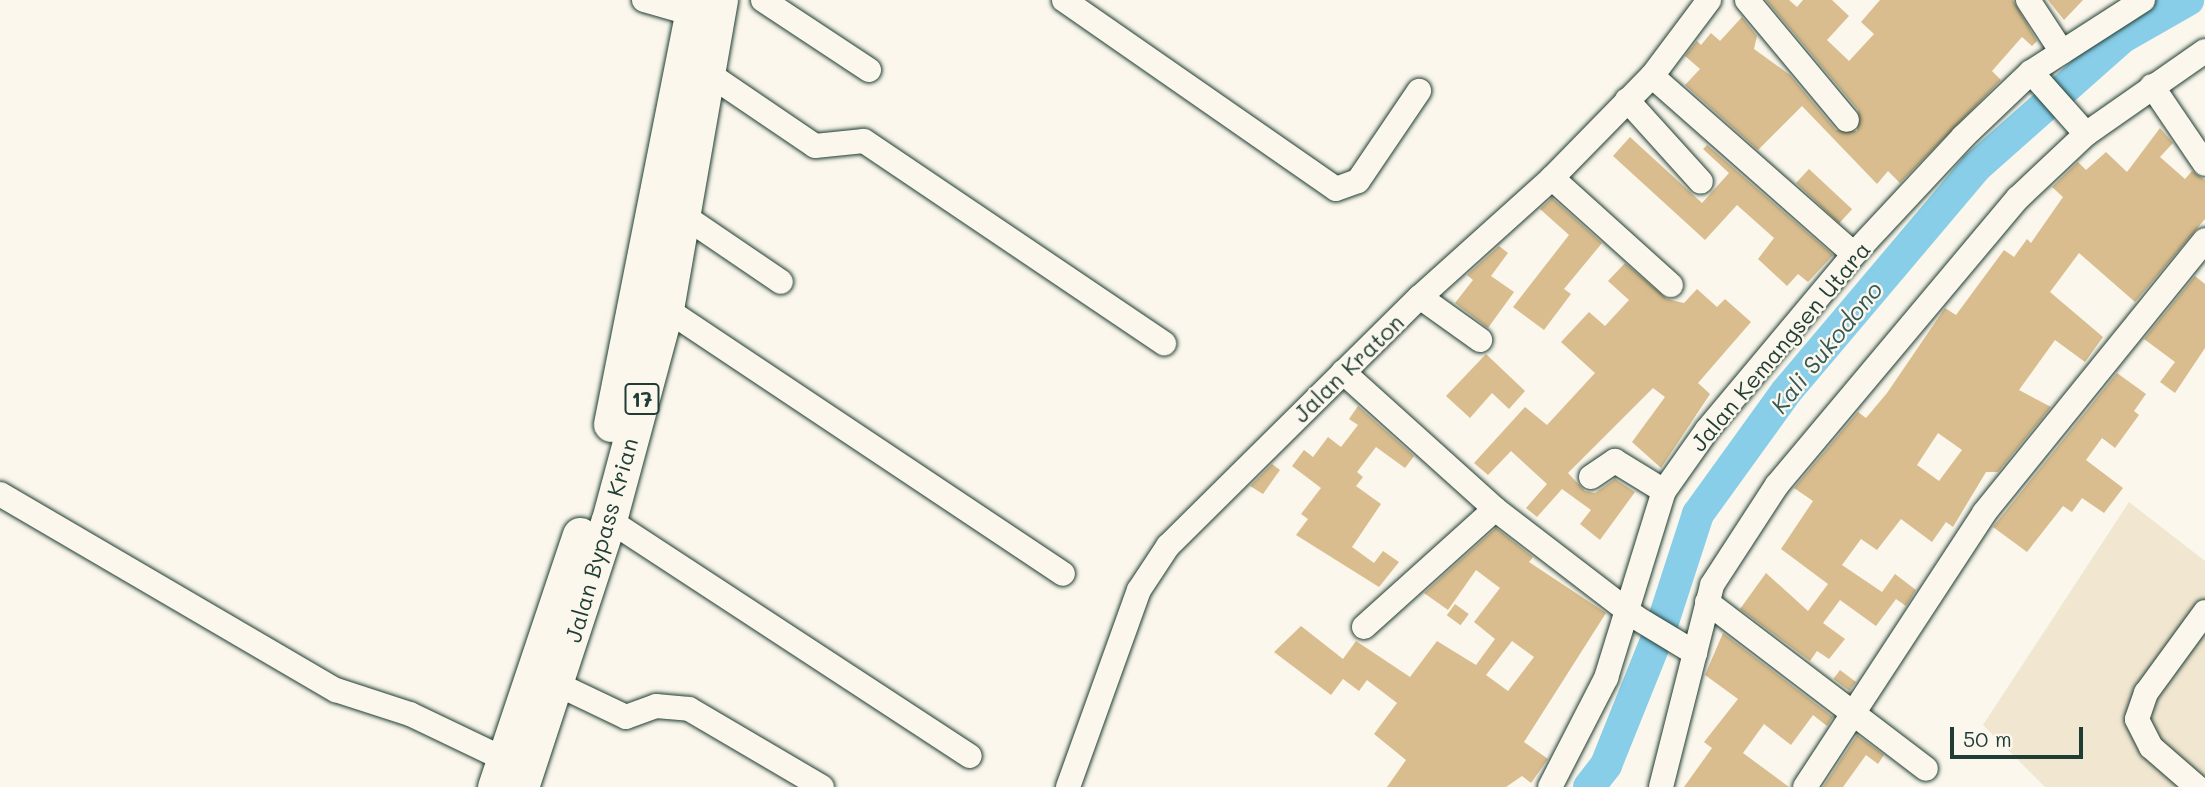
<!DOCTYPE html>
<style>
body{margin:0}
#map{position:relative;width:2205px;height:787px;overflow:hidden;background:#fbf7ec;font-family:Mali,sans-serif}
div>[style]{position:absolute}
.built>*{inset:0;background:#f1e6d0}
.river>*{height:32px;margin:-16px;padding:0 16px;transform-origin:16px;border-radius:16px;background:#88cee9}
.building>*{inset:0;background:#d9bd8e;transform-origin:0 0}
.roads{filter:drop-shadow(0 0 2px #1f3d34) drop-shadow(0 0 2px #1f3d34)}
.minor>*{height:24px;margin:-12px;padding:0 12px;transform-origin:12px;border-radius:12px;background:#fbf7ec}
.highway>*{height:35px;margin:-17.5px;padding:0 17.5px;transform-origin:17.5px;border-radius:17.5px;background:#fbf7ec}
span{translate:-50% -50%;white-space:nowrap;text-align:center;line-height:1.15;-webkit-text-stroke:5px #fbf7ec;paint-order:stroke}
.shield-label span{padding:2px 5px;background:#fbf7ec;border:2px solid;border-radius:5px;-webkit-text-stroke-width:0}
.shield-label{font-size:21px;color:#1f3d34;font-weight:700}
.street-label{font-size:23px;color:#1f3d34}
.water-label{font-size:24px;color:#345a58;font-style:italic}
.scale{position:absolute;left:1950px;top:727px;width:133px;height:32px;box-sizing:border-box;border:4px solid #1f3d34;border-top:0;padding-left:9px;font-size:21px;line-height:24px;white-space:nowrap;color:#1f3d34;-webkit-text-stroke:5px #fbf7ec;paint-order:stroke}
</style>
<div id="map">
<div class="built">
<i style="clip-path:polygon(2129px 502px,2205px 561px,2205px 787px,2045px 787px,1983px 725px)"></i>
</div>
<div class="river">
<i style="left:1589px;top:787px;width:28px;rotate:-52deg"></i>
<i style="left:1606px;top:765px;width:144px;rotate:-68.1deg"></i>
<i style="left:1660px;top:631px;width:123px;rotate:-72deg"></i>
<i style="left:1698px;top:514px;width:150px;rotate:-54.2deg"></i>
<i style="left:1786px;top:392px;width:294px;rotate:-49.8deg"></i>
<i style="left:1976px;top:167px;width:196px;rotate:-41.5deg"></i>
<i style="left:2123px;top:37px;width:75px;rotate:-29.6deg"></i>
</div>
<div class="building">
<i style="clip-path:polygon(1766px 0,1789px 0,1797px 7px,1803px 0,1832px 0,1849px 16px,1827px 40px,1849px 61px,1874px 34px,1861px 22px,1880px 0,2013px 0,2037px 41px,2032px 46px,2022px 37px,1992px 71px,2001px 80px,1900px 183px,1888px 171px,1877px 184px,1802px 106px,1758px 150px,1685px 85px,1700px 69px,1685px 56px,1697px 41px,1701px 45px,1711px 33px,1720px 41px,1742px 17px,1757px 36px,1754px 49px,1790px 75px,1836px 130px,1857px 131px,1858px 110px)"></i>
<i style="clip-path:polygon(2048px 0,2083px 0,2064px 20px)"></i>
<i style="clip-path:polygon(evenodd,2160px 128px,2173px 143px,2160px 157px,2185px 179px,2192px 171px,2205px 180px,2205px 219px,2135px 302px,2079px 253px,2050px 292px,2103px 337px,2085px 362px,2055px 340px,2019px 390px,2051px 407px,1998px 472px,1986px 472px,1953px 527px,1946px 522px,1932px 542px,1901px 519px,1877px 550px,1861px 539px,1842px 565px,1882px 592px,1895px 574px,1916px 590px,1906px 606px,1896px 599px,1876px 626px,1840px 600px,1823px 623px,1845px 639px,1829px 659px,1817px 651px,1810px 661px,1740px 609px,1766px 573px,1808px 611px,1828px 584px,1781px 549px,1813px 501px,1794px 488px,1858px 412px,1866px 418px,1887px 393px,1945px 308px,1956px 315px,2004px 250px,2014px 257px,2027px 239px,2031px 243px,2063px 197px,2052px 187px,2078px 162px,2086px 170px,2106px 152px,2127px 172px,2160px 128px,1938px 433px,1962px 450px,1939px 481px,1917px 465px,1938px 433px)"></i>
<i style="clip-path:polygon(1630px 137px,1702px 203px,1729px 173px,1703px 149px,1707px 145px,1833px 255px,1808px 282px,1798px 274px,1787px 286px,1758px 259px,1774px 238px,1737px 205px,1705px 240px,1613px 156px)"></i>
<i style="left:1809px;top:169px;width:59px;height:19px;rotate:43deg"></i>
<i style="clip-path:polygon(1552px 198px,1602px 243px,1564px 289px,1571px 294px,1544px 330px,1513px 307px,1569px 235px,1540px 209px)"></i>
<i style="clip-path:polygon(1499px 246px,1508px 253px,1491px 276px,1514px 292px,1488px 328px,1455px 303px,1473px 280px,1467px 275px)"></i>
<i style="clip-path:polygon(1625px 263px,1667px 299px,1684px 303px,1697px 289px,1717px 307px,1725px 299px,1751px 322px,1698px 383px,1710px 394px,1661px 468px,1632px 442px,1665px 397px,1653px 388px,1568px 473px,1585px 491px,1595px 493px,1615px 479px,1635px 492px,1600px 540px,1580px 524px,1591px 510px,1562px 489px,1537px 517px,1526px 508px,1547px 484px,1511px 451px,1488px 475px,1474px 463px,1525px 407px,1547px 425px,1595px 373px,1561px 342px,1589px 312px,1605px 326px,1629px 300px,1608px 281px)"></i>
<i style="clip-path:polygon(2195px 276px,2205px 284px,2205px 348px,2175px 393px,2160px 382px,2175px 362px,2144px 339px)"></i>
<i style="clip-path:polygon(1486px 354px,1525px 391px,1509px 409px,1492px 393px,1470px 418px,1446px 396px)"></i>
<i style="clip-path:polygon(2117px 373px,2146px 394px,2134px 411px,2139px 415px,2115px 448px,2102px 438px,2086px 460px,2123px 488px,2104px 513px,2082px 498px,2072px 512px,2063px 506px,2027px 552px,1993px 527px)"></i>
<i style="clip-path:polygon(1358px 406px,1414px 456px,1405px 468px,1376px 447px,1357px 472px,1363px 477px,1356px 486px,1381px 504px,1352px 547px,1374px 563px,1383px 551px,1399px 562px,1379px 587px,1296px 535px,1308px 519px,1301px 514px,1321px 488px,1292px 466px,1304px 450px,1313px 457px,1328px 437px,1341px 447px,1358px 425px,1349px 419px)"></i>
<i style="clip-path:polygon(1272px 464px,1280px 470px,1263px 494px,1250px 486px)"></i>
<i style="clip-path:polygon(evenodd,1496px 528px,1533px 557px,1529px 562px,1606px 613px,1524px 742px,1548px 759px,1531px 783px,1522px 776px,1506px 787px,1387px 787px,1406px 760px,1374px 734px,1397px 703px,1367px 680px,1359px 691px,1343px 679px,1331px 695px,1274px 652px,1301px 626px,1343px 659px,1356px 641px,1410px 677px,1437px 641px,1476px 665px,1495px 639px,1474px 622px,1500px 588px,1476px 570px,1448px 610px,1424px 593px,1496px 528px,1512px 641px,1534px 657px,1508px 691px,1486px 675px,1512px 641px)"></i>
<i style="left:1455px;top:604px;width:17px;height:14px;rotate:36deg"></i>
<i style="clip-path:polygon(1723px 633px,1833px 717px,1827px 726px,1813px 715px,1791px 745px,1764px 724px,1743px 753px,1789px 787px,1684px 787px,1712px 748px,1704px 742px,1738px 699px,1705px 675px)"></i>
<i style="left:1840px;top:670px;width:20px;height:11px;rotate:37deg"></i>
<i style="clip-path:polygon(1857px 735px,1884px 755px,1878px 764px,1866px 755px,1843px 787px,1823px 787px)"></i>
</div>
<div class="roads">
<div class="minor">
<i style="left:644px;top:0;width:51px;rotate:15.9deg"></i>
<i style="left:763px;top:0;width:127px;rotate:33.4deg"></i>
<i style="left:1064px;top:0;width:331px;rotate:34.8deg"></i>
<i style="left:1336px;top:189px;width:23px;rotate:-20deg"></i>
<i style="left:1358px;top:181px;width:109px;rotate:-55.9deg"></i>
<i style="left:1747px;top:0;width:156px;rotate:50.2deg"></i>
<i style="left:2028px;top:0;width:62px;rotate:56.8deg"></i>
<i style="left:2031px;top:72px;width:83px;rotate:48.4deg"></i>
<i style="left:709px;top:74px;width:128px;rotate:34.2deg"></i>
<i style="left:815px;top:146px;width:49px;rotate:-5.8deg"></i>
<i style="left:864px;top:141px;width:362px;rotate:34deg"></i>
<i style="left:1652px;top:76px;width:269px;rotate:41.4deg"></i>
<i style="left:2152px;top:86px;width:94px;rotate:55.8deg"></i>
<i style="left:1627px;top:100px;width:110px;rotate:47.9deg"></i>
<i style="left:1552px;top:178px;width:160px;rotate:42deg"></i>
<i style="left:684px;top:216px;width:117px;rotate:34.2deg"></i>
<i style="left:1420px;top:297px;width:74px;rotate:35.6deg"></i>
<i style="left:666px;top:309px;width:477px;rotate:33.7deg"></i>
<i style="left:1343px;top:372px;width:205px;rotate:42deg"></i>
<i style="left:1495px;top:509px;width:179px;rotate:37.5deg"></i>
<i style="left:1637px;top:618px;width:68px;rotate:31.1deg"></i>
<i style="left:1591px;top:477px;width:29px;rotate:-34deg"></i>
<i style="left:1615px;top:461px;width:57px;rotate:31.5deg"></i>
<i style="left:0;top:494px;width:389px;rotate:30.3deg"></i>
<i style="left:336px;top:690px;width:78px;rotate:18deg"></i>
<i style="left:410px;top:714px;width:106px;rotate:25.6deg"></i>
<i style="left:609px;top:520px;width:431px;rotate:33.2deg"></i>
<i style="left:1707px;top:602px;width:275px;rotate:37.3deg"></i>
<i style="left:1364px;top:627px;width:176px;rotate:-42deg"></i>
<i style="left:559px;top:685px;width:74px;rotate:25.5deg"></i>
<i style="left:626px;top:717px;width:32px;rotate:-20deg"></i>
<i style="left:656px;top:706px;width:33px;rotate:5deg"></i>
<i style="left:689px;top:709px;width:154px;rotate:30.4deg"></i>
<i style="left:1068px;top:787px;width:209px;rotate:-70.2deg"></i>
<i style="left:1139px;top:590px;width:53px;rotate:-56.6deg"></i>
<i style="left:1168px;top:546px;width:354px;rotate:-44.7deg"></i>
<i style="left:1420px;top:297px;width:178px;rotate:-42deg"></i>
<i style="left:1552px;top:178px;width:143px;rotate:-45.6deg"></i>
<i style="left:1652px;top:76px;width:95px;rotate:-53.1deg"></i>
<i style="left:1550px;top:787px;width:123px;rotate:-62.8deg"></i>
<i style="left:1606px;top:678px;width:196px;rotate:-72.8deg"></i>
<i style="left:1664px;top:491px;width:75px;rotate:-54.8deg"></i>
<i style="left:1707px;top:430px;width:229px;rotate:-50.1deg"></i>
<i style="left:1854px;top:254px;width:160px;rotate:-47deg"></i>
<i style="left:1963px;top:137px;width:94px;rotate:-43.7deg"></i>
<i style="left:2031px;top:72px;width:133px;rotate:-32.7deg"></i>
<i style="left:1661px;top:787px;width:208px;rotate:-75.8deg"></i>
<i style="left:1712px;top:585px;width:119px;rotate:-57deg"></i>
<i style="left:1777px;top:485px;width:375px;rotate:-50deg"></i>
<i style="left:2018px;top:198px;width:93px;rotate:-43.3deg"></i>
<i style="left:2086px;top:134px;width:145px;rotate:-34.9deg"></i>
<i style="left:1805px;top:787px;width:327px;rotate:-56.8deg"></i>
<i style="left:1984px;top:513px;width:351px;rotate:-51deg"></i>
<i style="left:2197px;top:787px;width:61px;rotate:-139deg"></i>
<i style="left:2151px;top:747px;width:31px;rotate:-117deg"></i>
<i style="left:2137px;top:719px;width:28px;rotate:-71deg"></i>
<i style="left:2146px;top:693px;width:100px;rotate:-53.9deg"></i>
</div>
<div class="highway">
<i style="left:611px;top:424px;width:432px;rotate:-78.8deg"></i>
<i style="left:495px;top:787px;width:266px;rotate:-71.4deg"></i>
<i style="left:521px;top:787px;width:281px;rotate:-71.8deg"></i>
<i style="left:609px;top:520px;width:219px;rotate:-74.9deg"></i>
<i style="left:666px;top:309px;width:314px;rotate:-80.1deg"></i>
</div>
</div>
<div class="shield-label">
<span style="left:642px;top:399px">17</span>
</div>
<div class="street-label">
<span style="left:1780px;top:346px;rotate:-50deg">Jalan Kemangsen Utara</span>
<span style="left:1348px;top:368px;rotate:-44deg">Jalan Kraton</span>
<span style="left:601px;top:540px;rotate:-74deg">Jalan Bypass Krian</span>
</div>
<div class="water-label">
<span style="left:1826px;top:347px;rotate:-51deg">Kali Sukodono</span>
</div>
<div class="scale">50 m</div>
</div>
